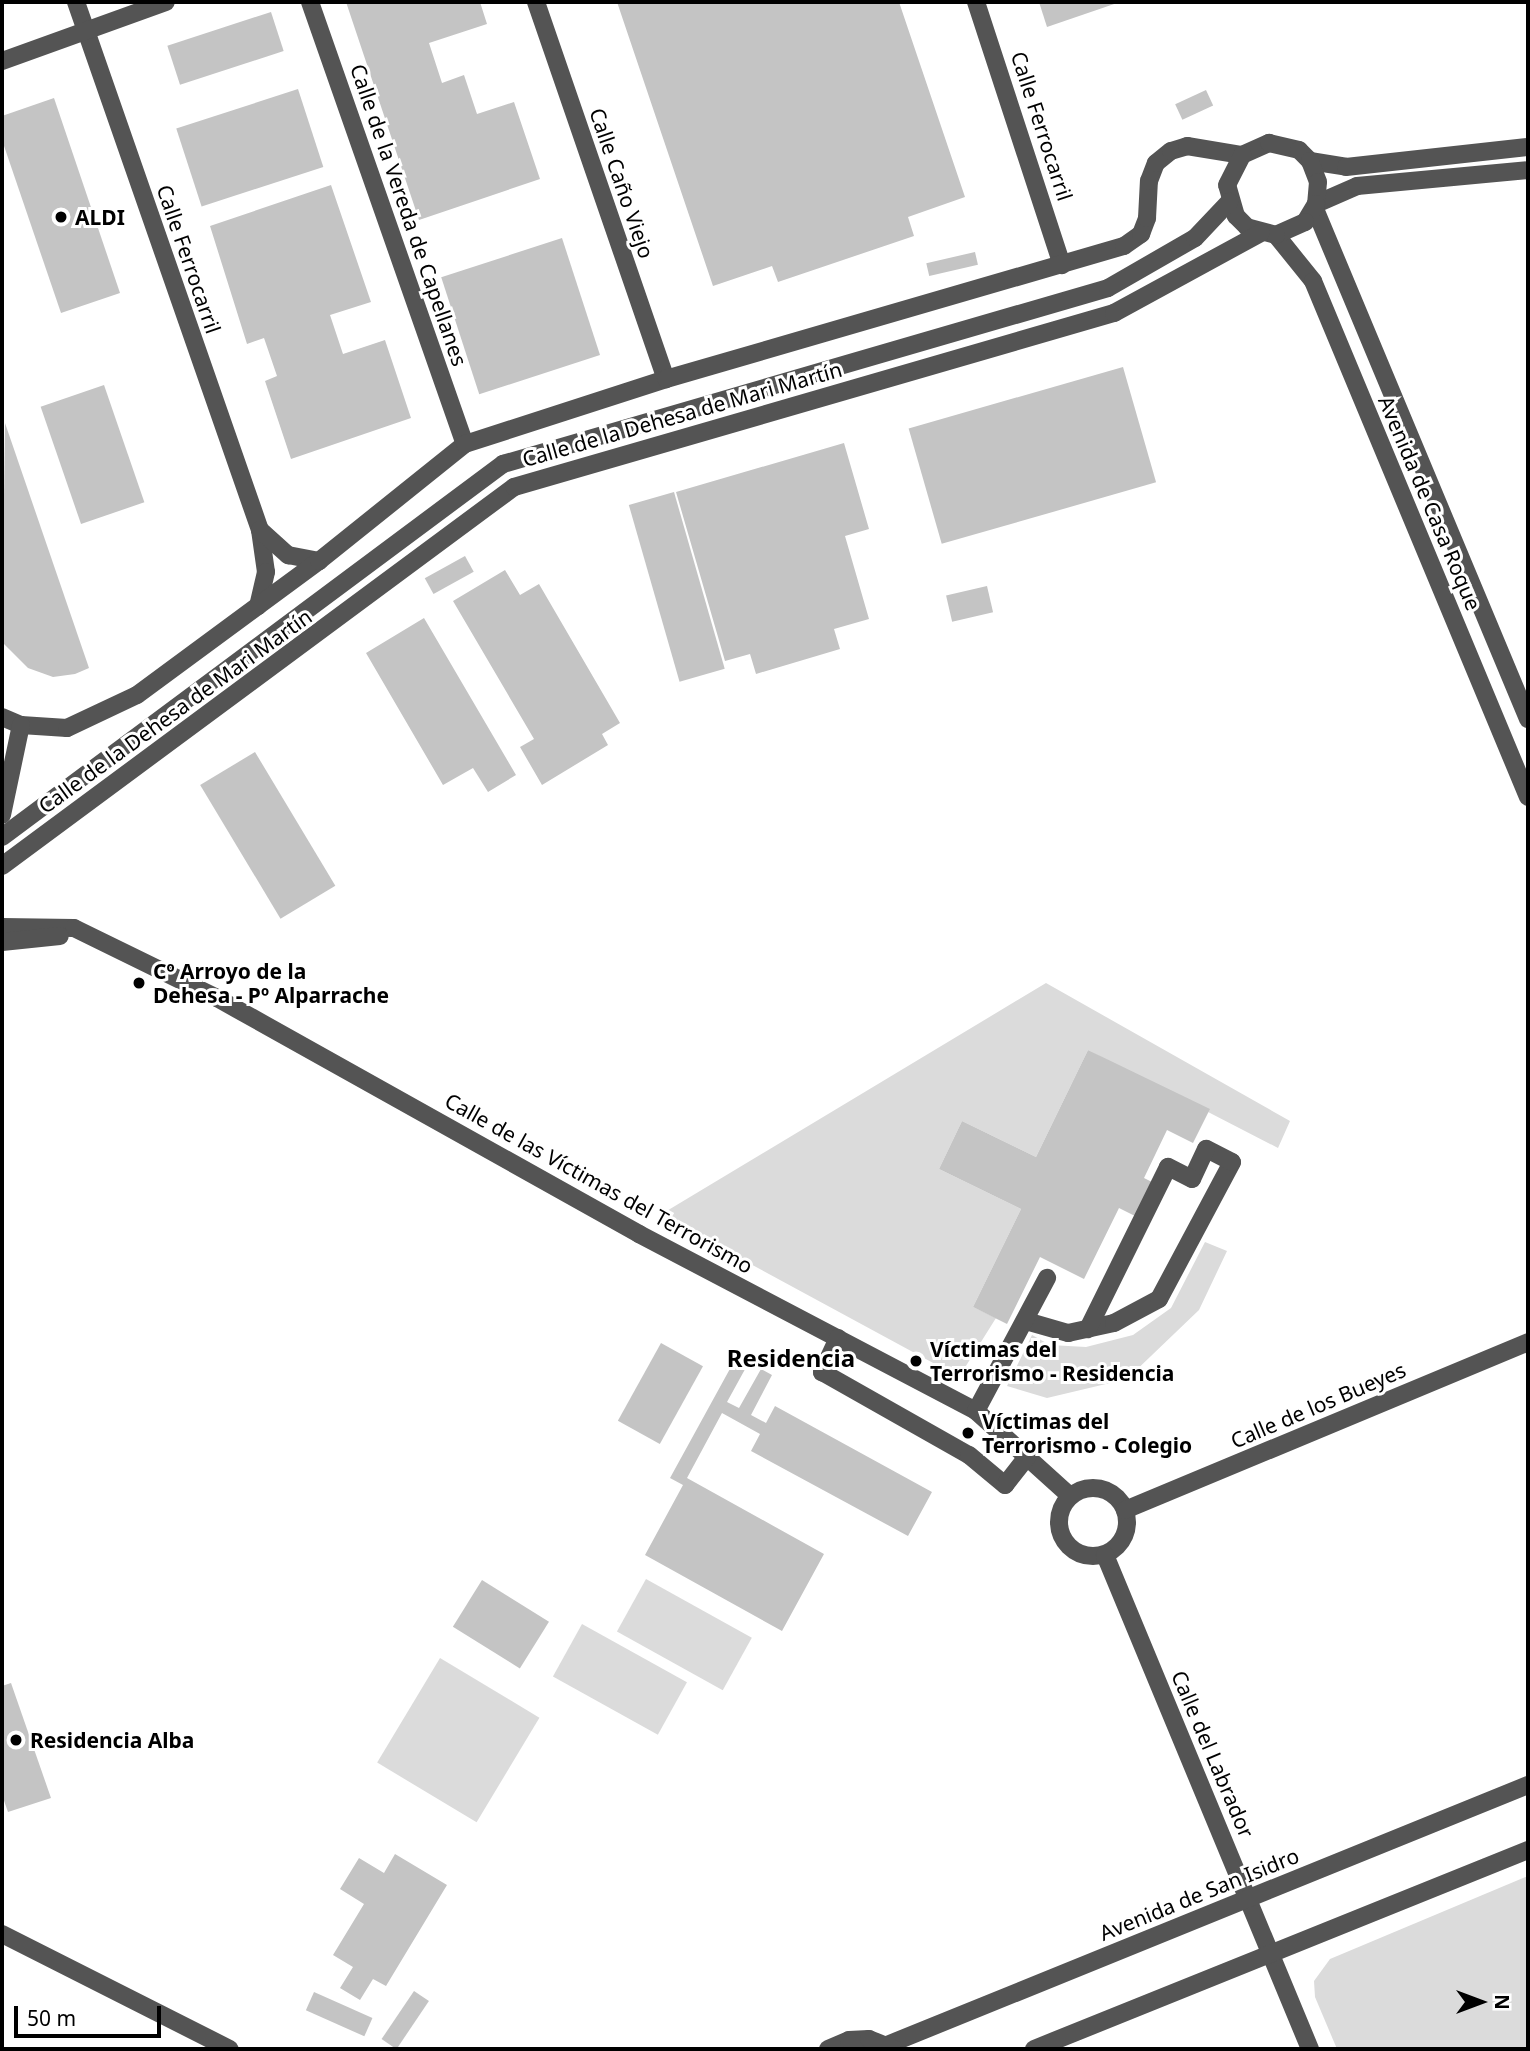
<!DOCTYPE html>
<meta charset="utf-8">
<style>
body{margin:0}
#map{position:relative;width:1530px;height:2051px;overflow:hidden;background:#fff;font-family:"Noto Sans",sans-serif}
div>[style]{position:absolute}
.green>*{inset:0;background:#dbdbdb;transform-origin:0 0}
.building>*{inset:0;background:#c4c4c4;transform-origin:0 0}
.minor>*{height:18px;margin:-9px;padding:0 9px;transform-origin:9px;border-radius:9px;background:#545454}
.minor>.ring{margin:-9px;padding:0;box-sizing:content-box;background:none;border:18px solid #545454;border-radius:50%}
.dots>*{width:19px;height:19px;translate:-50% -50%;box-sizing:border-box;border:4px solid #fff;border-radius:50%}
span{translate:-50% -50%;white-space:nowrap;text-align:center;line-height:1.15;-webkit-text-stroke:6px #fff;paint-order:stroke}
.street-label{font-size:21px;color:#000}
.poi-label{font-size:21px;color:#000;font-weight:700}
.left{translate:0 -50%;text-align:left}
.quarter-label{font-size:24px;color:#000;font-weight:700}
.frame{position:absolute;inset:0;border:4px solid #000;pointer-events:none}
.north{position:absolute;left:1446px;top:1967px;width:70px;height:70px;-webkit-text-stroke:5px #fff;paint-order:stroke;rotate:90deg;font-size:19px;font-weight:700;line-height:28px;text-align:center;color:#000}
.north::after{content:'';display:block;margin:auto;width:24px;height:32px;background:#000;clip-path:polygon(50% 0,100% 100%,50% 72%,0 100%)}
.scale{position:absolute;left:14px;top:2006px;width:147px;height:32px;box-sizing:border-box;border:4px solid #000;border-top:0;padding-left:9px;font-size:21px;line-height:24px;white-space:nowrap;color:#000;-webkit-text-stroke:5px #fff;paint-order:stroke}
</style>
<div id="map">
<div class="green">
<i style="clip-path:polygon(1046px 983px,1290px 1121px,1278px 1148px,1088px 1050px,1036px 1157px,962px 1121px,939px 1169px,1021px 1209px,973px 1307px,996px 1318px,959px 1377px,660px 1215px)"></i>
<i style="clip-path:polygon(1205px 1242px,1227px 1251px,1199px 1310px,1127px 1379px,1047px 1398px,1007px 1386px,1032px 1335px,1050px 1345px,1086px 1347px,1133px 1335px,1171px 1308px)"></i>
<i style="left:646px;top:1579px;width:121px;height:60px;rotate:29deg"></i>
<i style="left:582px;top:1624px;width:120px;height:60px;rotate:29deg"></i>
<i style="left:440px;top:1658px;width:116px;height:122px;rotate:31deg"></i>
<i style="clip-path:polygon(1528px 1876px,1528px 2049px,1337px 2049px,1315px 1997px,1314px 1981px,1330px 1959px)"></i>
</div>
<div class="building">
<i style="clip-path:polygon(346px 2px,480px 2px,487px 24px,429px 43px,442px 83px,464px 75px,477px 114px,514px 102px,540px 179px,419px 220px)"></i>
<i style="clip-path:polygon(617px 2px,899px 2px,965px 197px,908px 217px,914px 236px,778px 282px,772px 266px,713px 286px)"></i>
<i style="clip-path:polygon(1039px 2px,1120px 2px,1047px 27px)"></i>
<i style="left:271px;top:12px;width:41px;height:109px;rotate:72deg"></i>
<i style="left:298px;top:89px;width:82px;height:128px;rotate:72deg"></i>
<i style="left:1206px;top:90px;width:17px;height:34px;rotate:65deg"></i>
<i style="clip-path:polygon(54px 98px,120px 293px,61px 313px,2px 140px,2px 116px)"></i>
<i style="clip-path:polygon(331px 185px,371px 302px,330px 315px,343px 354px,385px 340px,411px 418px,291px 459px,265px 381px,277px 376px,264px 338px,247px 344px,210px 226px)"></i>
<i style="left:562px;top:238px;width:123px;height:127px;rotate:72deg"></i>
<i style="left:975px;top:252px;width:13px;height:50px;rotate:77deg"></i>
<i style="left:1123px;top:367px;width:120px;height:223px;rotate:74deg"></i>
<i style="left:104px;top:385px;width:124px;height:67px;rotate:71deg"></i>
<i style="clip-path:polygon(5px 423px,89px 668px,75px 674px,53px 677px,28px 668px,2px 642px)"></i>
<i style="clip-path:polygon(844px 443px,869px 529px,845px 536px,869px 619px,834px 629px,840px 649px,756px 674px,750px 654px,725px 661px,676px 492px)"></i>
<i style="left:674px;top:492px;width:184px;height:47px;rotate:74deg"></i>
<i style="left:465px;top:556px;width:18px;height:46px;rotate:61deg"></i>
<i style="clip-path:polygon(505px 570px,520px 595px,539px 584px,620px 723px,602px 734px,608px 745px,542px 785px,520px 747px,534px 739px,453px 601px)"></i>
<i style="left:987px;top:586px;width:27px;height:42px;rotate:77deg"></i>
<i style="clip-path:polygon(424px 618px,516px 775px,488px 792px,473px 768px,443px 785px,366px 653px)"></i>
<i style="left:255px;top:752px;width:156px;height:64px;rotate:59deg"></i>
<i style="clip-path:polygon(1088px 1050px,1210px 1109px,1193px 1143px,1167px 1130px,1144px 1178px,1154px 1183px,1137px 1217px,1119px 1208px,1084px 1279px,1040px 1257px,1007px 1324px,973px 1307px,1021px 1209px,939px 1169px,962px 1121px,1036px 1157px)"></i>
<i style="left:661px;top:1343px;width:48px;height:89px;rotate:29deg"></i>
<i style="clip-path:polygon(737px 1356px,749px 1362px,727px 1402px,739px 1408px,761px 1369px,772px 1375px,751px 1415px,766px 1423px,775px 1406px,932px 1492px,908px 1536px,751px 1451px,760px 1434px,722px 1413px,687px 1478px,824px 1554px,782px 1631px,645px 1555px,683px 1485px,670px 1478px)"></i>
<i style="left:482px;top:1580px;width:79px;height:55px;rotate:32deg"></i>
<i style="clip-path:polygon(11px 1683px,51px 1798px,8px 1812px,2px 1795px,2px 1686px)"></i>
<i style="clip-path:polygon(395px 1854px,447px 1885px,386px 1986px,373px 1979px,360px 2000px,340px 1988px,353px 1967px,333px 1955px,364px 1904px,340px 1889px,359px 1858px,384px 1873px)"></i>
<i style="left:414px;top:1991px;width:18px;height:58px;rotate:34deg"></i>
<i style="left:314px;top:1992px;width:64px;height:20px;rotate:24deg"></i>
</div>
<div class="minor">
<i style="left:76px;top:2px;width:559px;rotate:70.79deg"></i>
<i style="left:260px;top:530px;width:42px;rotate:81.9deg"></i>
<i style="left:266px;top:572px;width:35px;rotate:103deg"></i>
<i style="left:310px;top:2px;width:468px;rotate:70.7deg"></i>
<i style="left:536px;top:2px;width:399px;rotate:71deg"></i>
<i style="left:976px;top:2px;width:277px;rotate:71.9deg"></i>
<i style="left:2px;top:61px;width:174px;rotate:-19.8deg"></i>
<i style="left:1310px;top:161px;width:36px;rotate:9deg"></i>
<i style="left:1346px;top:167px;width:183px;rotate:-6.3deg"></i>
<i style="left:1316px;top:204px;width:45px;rotate:-23.7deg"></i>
<i style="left:1357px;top:186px;width:172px;rotate:-5.3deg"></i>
<i style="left:1315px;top:209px;width:553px;rotate:67.33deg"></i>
<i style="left:1276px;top:235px;width:59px;rotate:51.2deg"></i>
<i style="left:1313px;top:281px;width:559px;rotate:67.38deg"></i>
<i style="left:260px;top:530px;width:38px;rotate:42deg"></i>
<i style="left:288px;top:555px;width:32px;rotate:11deg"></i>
<i style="left:2px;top:717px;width:21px;rotate:23deg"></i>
<i style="left:21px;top:725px;width:46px;rotate:3.7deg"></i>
<i style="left:67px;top:728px;width:77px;rotate:-25.2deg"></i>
<i style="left:137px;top:695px;width:226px;rotate:-36.4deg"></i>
<i style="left:319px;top:561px;width:187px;rotate:-38.7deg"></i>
<i style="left:465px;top:444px;width:211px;rotate:-17.9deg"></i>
<i style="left:666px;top:379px;width:477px;rotate:-16.2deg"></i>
<i style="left:1124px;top:246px;width:21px;rotate:-35deg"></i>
<i style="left:1141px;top:234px;width:17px;rotate:-69deg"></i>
<i style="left:1147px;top:218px;width:37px;rotate:-87deg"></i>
<i style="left:1149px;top:181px;width:19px;rotate:-69deg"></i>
<i style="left:1156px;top:163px;width:19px;rotate:-39deg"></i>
<i style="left:1171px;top:151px;width:17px;rotate:-17deg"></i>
<i style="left:1187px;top:146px;width:56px;rotate:9.3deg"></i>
<i style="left:1242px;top:155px;width:30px;rotate:-24deg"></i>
<i style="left:1269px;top:143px;width:31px;rotate:13deg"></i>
<i style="left:1299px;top:150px;width:16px;rotate:45deg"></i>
<i style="left:1310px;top:161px;width:22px;rotate:69deg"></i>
<i style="left:1318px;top:182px;width:22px;rotate:95deg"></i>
<i style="left:1316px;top:204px;width:21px;rotate:121deg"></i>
<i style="left:1305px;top:222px;width:32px;rotate:156deg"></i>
<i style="left:1276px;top:235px;width:30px;rotate:-165deg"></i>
<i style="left:1247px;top:227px;width:16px;rotate:-135deg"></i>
<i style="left:1236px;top:216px;width:32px;rotate:-106deg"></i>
<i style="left:1227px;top:185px;width:34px;rotate:-63deg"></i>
<i style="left:2px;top:815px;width:92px;rotate:-78.1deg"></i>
<i style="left:2px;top:837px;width:625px;rotate:-36.67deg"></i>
<i style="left:503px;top:464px;width:630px;rotate:-16.22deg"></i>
<i style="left:1108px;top:288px;width:100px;rotate:-29.9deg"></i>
<i style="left:1195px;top:238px;width:50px;rotate:-46.6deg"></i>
<i style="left:2px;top:866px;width:637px;rotate:-36.51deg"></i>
<i style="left:514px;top:487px;width:625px;rotate:-16.17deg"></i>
<i style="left:1114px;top:313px;width:167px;rotate:-28.6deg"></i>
<i style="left:2px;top:927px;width:72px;rotate:0.8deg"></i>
<i style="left:74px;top:928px;width:159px;rotate:26.1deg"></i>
<i style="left:217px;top:998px;width:484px;rotate:29.2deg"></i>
<i style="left:639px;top:1234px;width:381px;rotate:27.7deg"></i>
<i style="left:976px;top:1411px;width:127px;rotate:42.1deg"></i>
<i style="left:2px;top:942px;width:58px;rotate:-5.9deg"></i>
<i style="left:1026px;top:1321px;width:44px;rotate:15.9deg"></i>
<i style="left:1068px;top:1333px;width:47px;rotate:-12.3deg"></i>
<i style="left:1114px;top:1323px;width:51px;rotate:-28.1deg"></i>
<i style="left:1159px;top:1299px;width:155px;rotate:-61.9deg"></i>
<i style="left:1232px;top:1162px;width:29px;rotate:-153deg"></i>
<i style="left:1206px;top:1149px;width:33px;rotate:115deg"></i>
<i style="left:1192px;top:1179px;width:27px;rotate:-153deg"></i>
<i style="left:1168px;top:1167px;width:181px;rotate:116.3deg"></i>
<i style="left:838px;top:1338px;width:38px;rotate:115deg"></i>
<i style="left:822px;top:1372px;width:169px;rotate:29.5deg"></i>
<i style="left:969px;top:1455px;width:47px;rotate:39.8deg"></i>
<i style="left:1005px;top:1485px;width:37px;rotate:-52deg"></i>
<i style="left:976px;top:1411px;width:151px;rotate:-61.9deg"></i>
<i class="ring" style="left:1059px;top:1488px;width:50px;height:50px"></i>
<i style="left:1125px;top:1510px;width:437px;rotate:-22.6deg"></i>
<i style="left:1105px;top:1555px;width:535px;rotate:67.46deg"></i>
<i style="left:2px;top:1934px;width:255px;rotate:26.8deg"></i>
<i style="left:887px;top:2045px;width:692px;rotate:-22.08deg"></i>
<i style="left:828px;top:2049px;width:23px;rotate:-23deg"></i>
<i style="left:849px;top:2040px;width:20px;rotate:-3deg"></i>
<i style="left:869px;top:2039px;width:27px;rotate:22deg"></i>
<i style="left:1034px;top:2049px;width:533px;rotate:-21.94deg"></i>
</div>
<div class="dots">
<i style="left:61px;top:217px;background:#000"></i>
<i style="left:139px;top:983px;background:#000"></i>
<i style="left:916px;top:1361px;background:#000"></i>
<i style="left:968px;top:1433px;background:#000"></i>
<i style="left:16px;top:1740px;background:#000"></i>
</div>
<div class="street-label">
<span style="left:1042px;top:126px;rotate:72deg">Calle Ferrocarril</span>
<span style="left:622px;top:183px;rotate:71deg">Calle Caño Viejo</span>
<span style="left:409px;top:215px;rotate:71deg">Calle de la Vereda de Capellanes</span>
<span style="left:189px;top:259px;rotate:71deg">Calle Ferrocarril</span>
<span style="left:682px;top:414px;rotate:-16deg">Calle de la Dehesa de Mari Martín</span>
<span style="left:1430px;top:503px;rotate:67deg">Avenida de Casa Roque</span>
<span style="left:175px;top:711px;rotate:-36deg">Calle de la Dehesa de Mari Martín</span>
<span style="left:599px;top:1183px;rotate:29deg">Calle de las Víctimas del Terrorismo</span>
<span style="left:1318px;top:1405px;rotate:-23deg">Calle de los Bueyes</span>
<span style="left:1213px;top:1754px;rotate:67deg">Calle del Labrador</span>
<span style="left:1199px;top:1894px;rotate:-22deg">Avenida de San Isidro</span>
</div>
<div class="poi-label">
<span class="left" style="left:75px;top:217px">ALDI</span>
<span class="left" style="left:153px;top:983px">Cº Arroyo de la<br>Dehesa - Pº Alparrache</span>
<span class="left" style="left:930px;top:1361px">Víctimas del<br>Terrorismo - Residencia</span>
<span class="left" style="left:982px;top:1433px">Víctimas del<br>Terrorismo - Colegio</span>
<span class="left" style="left:30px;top:1740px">Residencia Alba</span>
</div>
<div class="quarter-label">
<span style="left:791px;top:1358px">Residencia</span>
</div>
<div class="frame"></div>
<div class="north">N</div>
<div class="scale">50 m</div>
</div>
